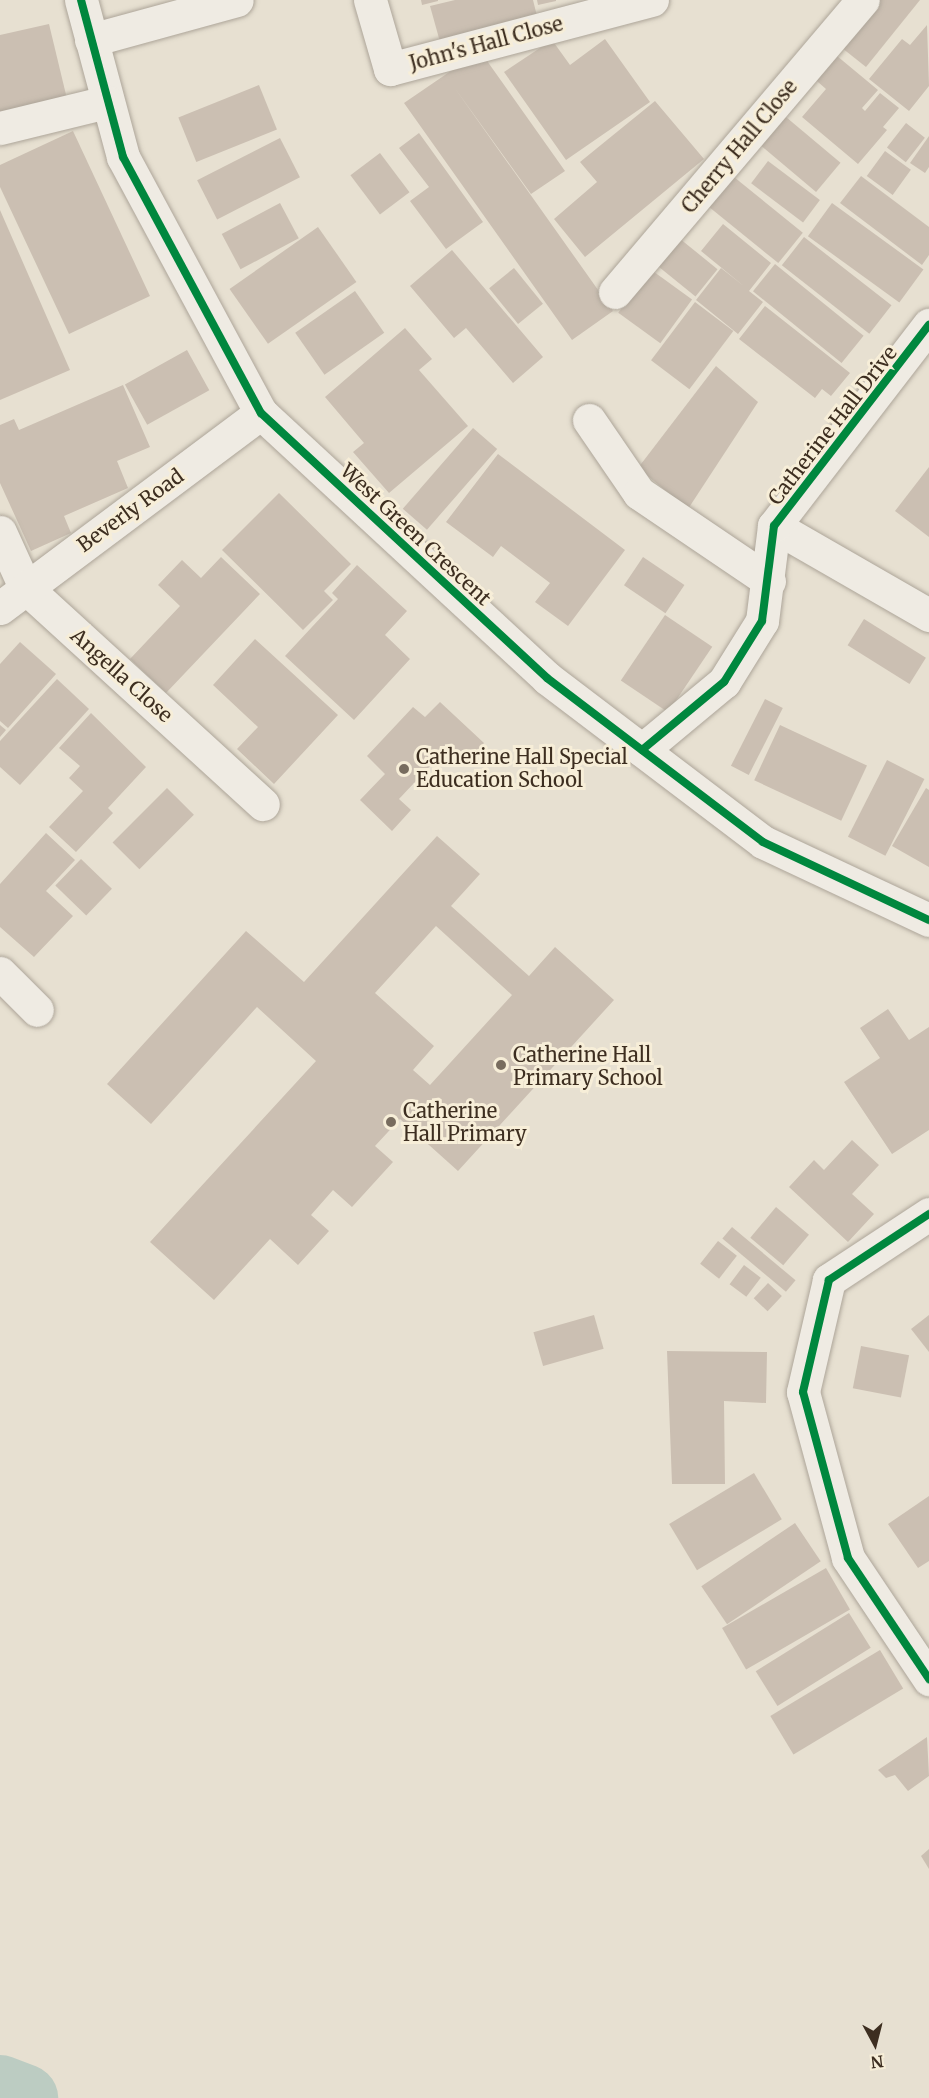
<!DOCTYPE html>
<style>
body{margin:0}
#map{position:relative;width:929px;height:2098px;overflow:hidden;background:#e7e0d1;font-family:Merriweather,serif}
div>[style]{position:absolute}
.river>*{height:68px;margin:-34px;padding:0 34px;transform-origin:34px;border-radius:34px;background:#bcccc2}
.building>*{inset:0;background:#cbbfb2;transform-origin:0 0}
.roads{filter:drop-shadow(0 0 2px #ada599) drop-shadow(0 0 2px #ada599)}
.minor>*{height:33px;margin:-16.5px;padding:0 16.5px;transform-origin:16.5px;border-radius:16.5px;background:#efebe3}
.cycleway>*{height:8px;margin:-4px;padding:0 4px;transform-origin:4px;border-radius:4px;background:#00873e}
.dots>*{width:16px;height:16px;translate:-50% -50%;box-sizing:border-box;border:3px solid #f7eed8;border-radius:50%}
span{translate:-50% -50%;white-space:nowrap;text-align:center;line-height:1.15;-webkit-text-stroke:6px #f7eed8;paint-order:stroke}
.street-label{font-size:20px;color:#3d2e20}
.poi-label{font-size:20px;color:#3d2e20}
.left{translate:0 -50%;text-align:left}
.north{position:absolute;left:845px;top:2014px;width:60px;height:60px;-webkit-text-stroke:4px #f7eed8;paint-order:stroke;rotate:173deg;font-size:16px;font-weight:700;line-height:24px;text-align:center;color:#3d2e20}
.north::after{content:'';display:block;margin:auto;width:21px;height:27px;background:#3d2e20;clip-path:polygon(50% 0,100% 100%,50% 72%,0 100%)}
</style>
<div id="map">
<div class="river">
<i style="left:0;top:2089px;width:26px;rotate:21deg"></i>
</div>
<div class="building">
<i style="clip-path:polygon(421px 0,438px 0,438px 1px,422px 5px)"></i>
<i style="clip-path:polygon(455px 0,533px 0,539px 24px,442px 49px,430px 6px)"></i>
<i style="clip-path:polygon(537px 0,556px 0,556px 1px,538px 5px)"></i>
<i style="clip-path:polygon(872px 0,920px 0,866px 67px,837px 44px)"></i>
<i style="clip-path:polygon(49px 24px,68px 103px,0 119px,0 35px)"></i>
<i style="clip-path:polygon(927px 25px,929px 86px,909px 111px,869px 79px,902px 39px,910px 45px)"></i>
<i style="clip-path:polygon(605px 39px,650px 102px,566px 160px,504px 72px,552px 40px,570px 65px)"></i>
<i style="clip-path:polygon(480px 51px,565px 171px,531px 194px,454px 87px,613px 311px,572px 340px,404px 103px)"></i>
<i style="clip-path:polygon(831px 51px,878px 90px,862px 108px,865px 111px,880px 93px,899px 108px,883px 127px,887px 130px,858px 164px,802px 117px,826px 89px,810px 75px)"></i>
<i style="left:259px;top:85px;width:48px;height:87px;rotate:68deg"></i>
<i style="clip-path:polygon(655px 101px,704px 159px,585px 257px,554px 219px,597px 182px,580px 162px)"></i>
<i style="left:780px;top:112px;width:79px;height:38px;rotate:40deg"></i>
<i style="left:906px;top:123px;width:24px;height:31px;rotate:38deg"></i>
<i style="clip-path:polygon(73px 131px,150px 296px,69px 334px,0 187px,0 165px)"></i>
<i style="clip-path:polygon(419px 133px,483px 222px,446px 249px,410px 201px,429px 187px,399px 148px)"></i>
<i style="clip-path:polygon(929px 136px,929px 167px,925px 173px,910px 163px)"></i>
<i style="left:280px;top:138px;width:44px;height:93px;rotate:63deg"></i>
<i style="left:885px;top:151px;width:32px;height:31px;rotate:36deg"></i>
<i style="left:380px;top:153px;width:49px;height:37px;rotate:53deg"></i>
<i style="left:768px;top:161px;width:65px;height:28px;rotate:37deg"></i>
<i style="left:729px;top:173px;width:95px;height:39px;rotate:39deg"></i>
<i style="clip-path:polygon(861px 176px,929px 227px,929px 255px,922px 265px,840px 203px)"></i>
<i style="left:280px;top:203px;width:40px;height:66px;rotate:62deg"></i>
<i style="left:832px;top:203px;width:113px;height:41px;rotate:36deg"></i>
<i style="clip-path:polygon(0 210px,70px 370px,0 400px)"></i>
<i style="clip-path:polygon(723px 224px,771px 263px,749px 291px,763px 302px,738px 334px,696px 300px,721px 268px,745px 287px,701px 251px)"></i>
<i style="left:318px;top:227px;width:67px;height:108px;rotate:55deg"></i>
<i style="left:674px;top:234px;width:56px;height:35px;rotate:39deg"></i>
<i style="left:804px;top:237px;width:111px;height:36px;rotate:38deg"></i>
<i style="clip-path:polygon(452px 250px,543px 357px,513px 383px,466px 328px,454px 338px,410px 286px)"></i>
<i style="left:775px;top:264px;width:114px;height:35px;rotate:39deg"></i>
<i style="left:514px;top:268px;width:46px;height:32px;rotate:51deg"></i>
<i style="left:650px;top:269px;width:52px;height:54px;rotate:36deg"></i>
<i style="left:355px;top:291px;width:51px;height:73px;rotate:55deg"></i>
<i style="left:695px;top:302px;width:48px;height:73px;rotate:37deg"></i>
<i style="clip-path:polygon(765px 306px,850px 373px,831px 396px,822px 389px,815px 398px,739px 339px)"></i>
<i style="clip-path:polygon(405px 328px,432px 359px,419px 370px,468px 426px,389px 493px,353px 452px,364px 443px,325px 397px)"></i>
<i style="left:187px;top:350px;width:46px;height:71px;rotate:61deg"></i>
<i style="clip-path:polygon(716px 366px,758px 402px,688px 509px,638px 468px)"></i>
<i style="clip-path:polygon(123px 385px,150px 447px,117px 461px,128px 488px,64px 516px,71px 533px,31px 551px,0 483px,0 425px,14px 419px,19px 430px)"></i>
<i style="left:473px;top:428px;width:32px;height:107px;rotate:41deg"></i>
<i style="clip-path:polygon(498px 454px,625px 550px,568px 626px,535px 602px,550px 583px,501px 546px,493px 557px,446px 522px)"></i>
<i style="clip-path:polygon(929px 467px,929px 537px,895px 511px)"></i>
<i style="clip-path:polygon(279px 493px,351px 564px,324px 591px,333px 600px,303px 630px,222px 550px)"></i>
<i style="clip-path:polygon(221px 557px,260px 594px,166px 693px,130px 659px,180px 606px,158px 585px,182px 560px,201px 578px)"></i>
<i style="left:643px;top:557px;width:50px;height:34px;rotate:34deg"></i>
<i style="clip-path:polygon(357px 565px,407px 611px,385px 635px,410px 659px,354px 720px,285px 656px,338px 599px,332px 593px)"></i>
<i style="left:665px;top:615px;width:57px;height:79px;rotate:34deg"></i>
<i style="left:864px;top:619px;width:73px;height:31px;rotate:32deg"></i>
<i style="clip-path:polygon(255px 639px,338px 715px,274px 784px,237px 749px,258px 727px,213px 685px)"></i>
<i style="clip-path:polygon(20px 642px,56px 674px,8px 728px,0 721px,0 664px)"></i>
<i style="clip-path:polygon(57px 679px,89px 709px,20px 785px,0 767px,0 741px)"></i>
<i style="left:765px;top:699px;width:20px;height:75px;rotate:27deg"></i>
<i style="clip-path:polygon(440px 702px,484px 743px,464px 765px,447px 748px,399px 799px,411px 810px,392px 831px,360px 800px,385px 774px,367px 756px,413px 707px,425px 717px)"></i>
<i style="clip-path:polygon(91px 713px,146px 767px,108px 808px,113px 813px,76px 852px,49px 827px,83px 791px,69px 778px,80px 766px,59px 748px)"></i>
<i style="clip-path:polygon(0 725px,6px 730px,0 737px)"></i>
<i style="left:780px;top:725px;width:96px;height:61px;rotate:25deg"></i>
<i style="left:887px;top:760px;width:42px;height:86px;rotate:27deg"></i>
<i style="left:167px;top:788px;width:38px;height:77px;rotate:45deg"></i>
<i style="clip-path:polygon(926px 788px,929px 790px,929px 867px,892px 846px)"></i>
<i style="clip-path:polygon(46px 833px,75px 860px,46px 891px,73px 916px,34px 957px,0 927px,0 884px)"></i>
<i style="clip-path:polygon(evenodd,437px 836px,480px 874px,451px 906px,529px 976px,555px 947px,614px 1000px,458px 1171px,400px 1119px,375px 1146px,393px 1162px,352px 1207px,333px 1190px,311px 1215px,329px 1231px,298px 1265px,270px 1239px,214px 1300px,150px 1242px,316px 1061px,257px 1007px,151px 1124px,107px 1084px,246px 931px,304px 982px,437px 836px,436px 926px,512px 995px,430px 1085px,413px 1070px,434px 1046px,375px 993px,436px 926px)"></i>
<i style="left:81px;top:859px;width:43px;height:37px;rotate:44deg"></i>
<i style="clip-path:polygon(888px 1009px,909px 1040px,929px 1027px,929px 1130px,892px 1154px,844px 1082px,880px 1058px,860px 1028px)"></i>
<i style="clip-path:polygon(852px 1140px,879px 1165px,852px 1194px,874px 1214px,848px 1242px,789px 1187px,814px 1160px,824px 1170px)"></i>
<i style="left:776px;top:1207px;width:43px;height:40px;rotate:40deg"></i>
<i style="left:732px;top:1227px;width:83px;height:15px;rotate:40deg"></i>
<i style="left:718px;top:1241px;width:24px;height:29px;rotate:38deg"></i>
<i style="left:744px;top:1265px;width:21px;height:24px;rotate:37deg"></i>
<i style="left:768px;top:1283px;width:19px;height:21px;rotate:43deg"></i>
<i style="left:594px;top:1315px;width:35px;height:63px;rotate:74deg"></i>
<i style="clip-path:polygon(929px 1315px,929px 1352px,911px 1329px)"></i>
<i style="left:861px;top:1346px;width:49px;height:43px;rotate:11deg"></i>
<i style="clip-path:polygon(667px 1351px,767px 1352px,766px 1403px,724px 1401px,725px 1484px,672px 1484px)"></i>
<i style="left:754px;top:1473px;width:54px;height:99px;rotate:59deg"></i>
<i style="clip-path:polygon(929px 1496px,929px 1561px,918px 1568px,888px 1524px)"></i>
<i style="left:795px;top:1523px;width:46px;height:113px;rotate:56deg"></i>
<i style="left:826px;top:1568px;width:48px;height:120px;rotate:60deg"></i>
<i style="left:849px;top:1613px;width:41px;height:110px;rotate:58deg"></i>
<i style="left:880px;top:1650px;width:45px;height:128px;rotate:59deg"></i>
<i style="clip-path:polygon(927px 1737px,929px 1776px,908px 1791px,895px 1775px,886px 1778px,878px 1770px)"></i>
<i style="clip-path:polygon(929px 1849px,929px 1869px,921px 1856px)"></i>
</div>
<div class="roads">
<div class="minor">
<i style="left:81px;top:0;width:163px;rotate:75deg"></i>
<i style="left:123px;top:157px;width:291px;rotate:61.7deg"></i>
<i style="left:261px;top:413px;width:390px;rotate:42.8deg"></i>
<i style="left:547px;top:678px;width:271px;rotate:37.2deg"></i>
<i style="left:763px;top:842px;width:183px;rotate:25.2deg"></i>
<i style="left:370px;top:0;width:72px;rotate:73.8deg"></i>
<i style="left:390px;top:69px;width:271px;rotate:-14.8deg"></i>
<i style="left:91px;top:40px;width:151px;rotate:-15.3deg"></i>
<i style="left:0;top:128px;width:110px;rotate:-13.7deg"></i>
<i style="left:615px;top:292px;width:383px;rotate:-49.7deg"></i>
<i style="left:589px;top:420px;width:88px;rotate:55.6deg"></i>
<i style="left:639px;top:493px;width:157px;rotate:34.1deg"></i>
<i style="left:774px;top:526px;width:179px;rotate:29.9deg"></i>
<i style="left:0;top:532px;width:60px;rotate:65.6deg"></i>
<i style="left:25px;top:587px;width:322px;rotate:42.4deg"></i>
<i style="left:0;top:608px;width:326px;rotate:-36.8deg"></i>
<i style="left:642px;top:750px;width:107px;rotate:-39.7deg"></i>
<i style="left:724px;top:682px;width:72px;rotate:-58.1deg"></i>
<i style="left:762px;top:621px;width:96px;rotate:-82.8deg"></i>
<i style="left:774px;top:526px;width:254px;rotate:-52.4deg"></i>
<i style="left:0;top:973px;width:52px;rotate:45deg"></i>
<i style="left:929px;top:1214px;width:120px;rotate:146.6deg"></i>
<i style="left:829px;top:1280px;width:115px;rotate:103.1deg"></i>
<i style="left:803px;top:1392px;width:172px;rotate:74.8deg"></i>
<i style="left:848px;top:1558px;width:146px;rotate:56.2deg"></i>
</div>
</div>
<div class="cycleway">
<i style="left:81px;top:0;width:163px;rotate:75deg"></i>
<i style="left:123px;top:157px;width:291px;rotate:61.7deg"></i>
<i style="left:261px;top:413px;width:390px;rotate:42.8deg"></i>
<i style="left:547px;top:678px;width:271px;rotate:37.2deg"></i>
<i style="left:763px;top:842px;width:183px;rotate:25.2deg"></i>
<i style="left:642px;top:750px;width:107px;rotate:-39.7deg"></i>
<i style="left:724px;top:682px;width:72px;rotate:-58.1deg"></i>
<i style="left:762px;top:621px;width:96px;rotate:-82.8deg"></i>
<i style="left:774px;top:526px;width:254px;rotate:-52.4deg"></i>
<i style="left:929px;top:1214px;width:120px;rotate:146.6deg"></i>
<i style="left:829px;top:1280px;width:115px;rotate:103.1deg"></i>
<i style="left:803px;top:1392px;width:172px;rotate:74.8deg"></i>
<i style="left:848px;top:1558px;width:146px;rotate:56.2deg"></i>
</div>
<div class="dots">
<i style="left:404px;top:769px;background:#786c5e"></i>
<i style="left:501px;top:1065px;background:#786c5e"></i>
<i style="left:391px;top:1122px;background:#786c5e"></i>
</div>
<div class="street-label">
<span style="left:486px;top:43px;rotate:-15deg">John's Hall Close</span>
<span style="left:739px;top:146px;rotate:-50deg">Cherry Hall Close</span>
<span style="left:832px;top:425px;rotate:-52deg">Catherine Hall Drive</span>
<span style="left:130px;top:510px;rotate:-36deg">Beverly Road</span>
<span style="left:416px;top:534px;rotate:43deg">West Green Crescent</span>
<span style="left:122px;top:675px;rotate:42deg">Angella Close</span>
</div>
<div class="poi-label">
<span class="left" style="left:416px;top:768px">Catherine Hall Special<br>Education School</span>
<span class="left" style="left:513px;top:1066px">Catherine Hall<br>Primary School</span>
<span class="left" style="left:403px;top:1122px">Catherine<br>Hall Primary</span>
</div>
<div class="north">N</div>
</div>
